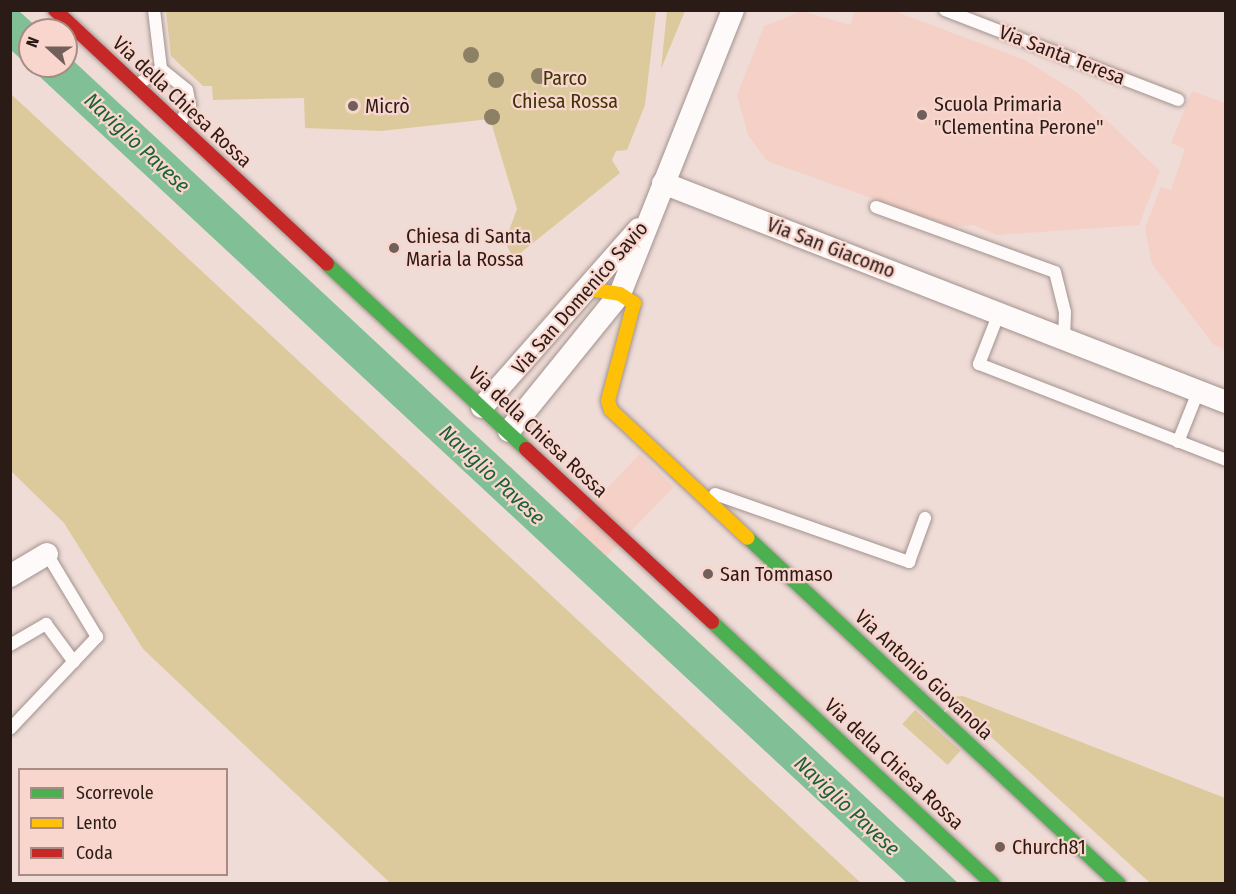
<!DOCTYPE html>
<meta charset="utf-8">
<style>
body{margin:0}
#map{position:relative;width:1236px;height:894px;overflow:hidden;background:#efdcd7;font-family:"Fira Sans Condensed",sans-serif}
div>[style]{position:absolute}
.built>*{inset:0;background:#f5d0c6;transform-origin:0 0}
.green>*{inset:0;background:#ddca9c;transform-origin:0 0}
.water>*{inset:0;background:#81c097}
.roads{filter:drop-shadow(0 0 2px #a2928e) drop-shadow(0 0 2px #a2928e)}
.lane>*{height:12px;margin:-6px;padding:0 6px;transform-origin:6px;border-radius:6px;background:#fdfaf9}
.street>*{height:22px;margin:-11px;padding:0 11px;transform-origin:11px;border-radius:11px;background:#fdfaf9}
.fast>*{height:14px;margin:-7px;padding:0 7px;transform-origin:7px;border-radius:7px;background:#4caf50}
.slow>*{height:14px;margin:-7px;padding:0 7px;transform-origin:7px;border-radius:7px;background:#ffc107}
.jam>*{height:14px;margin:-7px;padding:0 7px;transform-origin:7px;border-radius:7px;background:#c62828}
.trees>*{width:16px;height:16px;margin:-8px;border-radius:50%;background:#8e8064}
.dots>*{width:16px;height:16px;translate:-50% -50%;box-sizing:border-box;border:3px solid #f9d6cd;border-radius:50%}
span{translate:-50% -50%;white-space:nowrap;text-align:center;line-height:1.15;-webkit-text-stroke:4.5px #f9d6cd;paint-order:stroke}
.street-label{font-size:20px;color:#2b1b17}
.park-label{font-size:20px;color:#3f3406}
.poi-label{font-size:20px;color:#2b1b17}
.left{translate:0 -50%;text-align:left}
.water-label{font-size:21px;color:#1a603b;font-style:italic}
.frame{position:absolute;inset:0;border:12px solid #2b1b17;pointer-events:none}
.legend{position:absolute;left:18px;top:768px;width:210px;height:108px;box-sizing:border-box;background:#f9d6cd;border:2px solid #a78b84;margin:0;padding:8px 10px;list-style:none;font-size:18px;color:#2b1b17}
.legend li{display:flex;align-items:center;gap:12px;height:30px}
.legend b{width:30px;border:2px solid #a78b84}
.north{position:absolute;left:18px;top:18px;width:60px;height:60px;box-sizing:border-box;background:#f9d6cd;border:2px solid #a78b84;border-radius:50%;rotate:291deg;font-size:16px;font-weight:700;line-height:24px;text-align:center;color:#2b1b17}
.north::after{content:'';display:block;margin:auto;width:21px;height:27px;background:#705f5a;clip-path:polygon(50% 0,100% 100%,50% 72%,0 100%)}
</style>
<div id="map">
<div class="built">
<i style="clip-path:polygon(802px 11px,850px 25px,855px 11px,894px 11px,1025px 60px,1079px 94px,1160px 171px,1139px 225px,997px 235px,973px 225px,953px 227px,767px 161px,748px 135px,737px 95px,764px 26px)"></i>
<i style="clip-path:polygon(1192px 91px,1225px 103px,1225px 350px,1213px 344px,1152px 264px,1145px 228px,1161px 187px,1171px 190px,1185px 149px,1171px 143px)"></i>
<i style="left:640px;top:454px;width:47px;height:102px;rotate:44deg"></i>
</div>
<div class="green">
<i style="clip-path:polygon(166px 11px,166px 10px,656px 11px,645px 105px,627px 150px,616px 151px,612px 160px,620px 173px,513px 259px,505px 241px,517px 209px,490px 119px,381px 131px,305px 128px,304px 98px,213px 100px,212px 86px,203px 86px,171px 56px)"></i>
<i style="clip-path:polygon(667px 11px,685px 11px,661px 69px)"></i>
<i style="clip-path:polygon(11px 94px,861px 883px,390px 883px,143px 649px,64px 523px,11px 471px)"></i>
<i style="clip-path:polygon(963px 696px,1225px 798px,1225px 883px,1150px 883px,948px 697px)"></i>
<i style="left:915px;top:710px;width:61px;height:19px;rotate:42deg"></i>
</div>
<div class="water">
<i style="clip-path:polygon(10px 11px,19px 11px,40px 30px,30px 30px,30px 66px,66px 66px,66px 54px,958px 883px,907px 883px,11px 50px)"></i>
</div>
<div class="roads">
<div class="lane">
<i style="left:154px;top:10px;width:59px;rotate:83.2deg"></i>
<i style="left:945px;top:10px;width:250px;rotate:21.1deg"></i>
<i style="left:137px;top:85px;width:29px;rotate:-34deg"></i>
<i style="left:161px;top:69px;width:33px;rotate:39deg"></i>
<i style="left:187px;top:90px;width:15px;rotate:79deg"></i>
<i style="left:190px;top:105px;width:23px;rotate:119deg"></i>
<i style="left:876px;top:207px;width:190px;rotate:20deg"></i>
<i style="left:1055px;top:272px;width:41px;rotate:76deg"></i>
<i style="left:1065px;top:312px;width:27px;rotate:92deg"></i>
<i style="left:999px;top:313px;width:55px;rotate:111.4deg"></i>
<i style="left:979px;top:364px;width:265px;rotate:21.2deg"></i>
<i style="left:1178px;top:442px;width:54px;rotate:-68.2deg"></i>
<i style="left:715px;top:494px;width:206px;rotate:19.3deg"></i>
<i style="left:909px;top:562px;width:47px;rotate:-70deg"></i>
<i style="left:10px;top:645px;width:42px;rotate:-30.3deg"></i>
<i style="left:46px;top:624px;width:47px;rotate:53.6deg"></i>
<i style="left:10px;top:729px;width:127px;rotate:-46.6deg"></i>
<i style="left:97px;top:637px;width:97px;rotate:-121.1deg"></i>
</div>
<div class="street">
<i style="left:663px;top:183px;width:604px;rotate:21.26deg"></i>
<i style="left:482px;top:407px;width:237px;rotate:-48.6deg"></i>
<i style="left:509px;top:431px;width:176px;rotate:-51deg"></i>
<i style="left:620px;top:294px;width:306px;rotate:-68.3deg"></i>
<i style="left:10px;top:576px;width:43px;rotate:-30.7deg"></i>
</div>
<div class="fast">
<i style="left:327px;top:264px;width:272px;rotate:42.9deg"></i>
<i style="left:748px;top:538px;width:507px;rotate:43deg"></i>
<i style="left:712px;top:622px;width:384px;rotate:43deg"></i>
</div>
<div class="slow">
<i style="left:589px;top:289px;width:31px;rotate:9deg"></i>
<i style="left:620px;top:294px;width:17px;rotate:33deg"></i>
<i style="left:634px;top:303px;width:101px;rotate:104.9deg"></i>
<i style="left:608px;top:401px;width:9px;rotate:72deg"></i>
<i style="left:611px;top:410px;width:187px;rotate:43.1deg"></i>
</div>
<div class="jam">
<i style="left:55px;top:10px;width:372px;rotate:43deg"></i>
<i style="left:526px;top:449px;width:254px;rotate:42.9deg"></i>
</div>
</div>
<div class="trees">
<i style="left:471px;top:55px"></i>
<i style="left:539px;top:76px"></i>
<i style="left:496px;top:80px"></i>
<i style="left:492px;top:117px"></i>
</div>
<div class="dots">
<i style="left:353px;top:106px;background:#705f5a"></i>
<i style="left:922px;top:115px;background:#705f5a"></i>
<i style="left:394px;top:248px;background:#705f5a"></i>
<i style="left:708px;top:574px;background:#705f5a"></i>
<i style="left:1000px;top:847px;background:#705f5a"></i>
</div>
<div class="street-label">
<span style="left:1062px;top:55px;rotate:21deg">Via Santa Teresa</span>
<span style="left:182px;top:102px;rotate:43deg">Via della Chiesa Rossa</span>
<span style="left:831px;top:248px;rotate:21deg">Via San Giacomo</span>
<span style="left:580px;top:298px;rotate:-49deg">Via San Domenico Savio</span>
<span style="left:538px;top:432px;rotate:43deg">Via della Chiesa Rossa</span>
<span style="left:924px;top:675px;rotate:43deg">Via Antonio Giovanola</span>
<span style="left:894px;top:764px;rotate:43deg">Via della Chiesa Rossa</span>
</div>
<div class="park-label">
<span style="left:565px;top:90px">Parco<br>Chiesa Rossa</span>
</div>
<div class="poi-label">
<span class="left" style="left:934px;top:116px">Scuola Primaria<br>"Clementina Perone"</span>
<span class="left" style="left:365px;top:106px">Micrò</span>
<span class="left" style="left:406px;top:248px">Chiesa di Santa<br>Maria la Rossa</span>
<span class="left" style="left:720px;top:574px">San Tommaso</span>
<span class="left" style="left:1012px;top:847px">Church81</span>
</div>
<div class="water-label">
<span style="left:137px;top:143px;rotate:43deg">Naviglio Pavese</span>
<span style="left:492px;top:475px;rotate:43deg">Naviglio Pavese</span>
<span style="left:847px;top:806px;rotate:43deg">Naviglio Pavese</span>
</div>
<div class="frame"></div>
<ul class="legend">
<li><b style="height:8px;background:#4caf50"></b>Scorrevole</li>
<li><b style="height:8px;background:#ffc107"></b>Lento</li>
<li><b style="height:8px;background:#c62828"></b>Coda</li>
</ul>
<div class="north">N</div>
</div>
